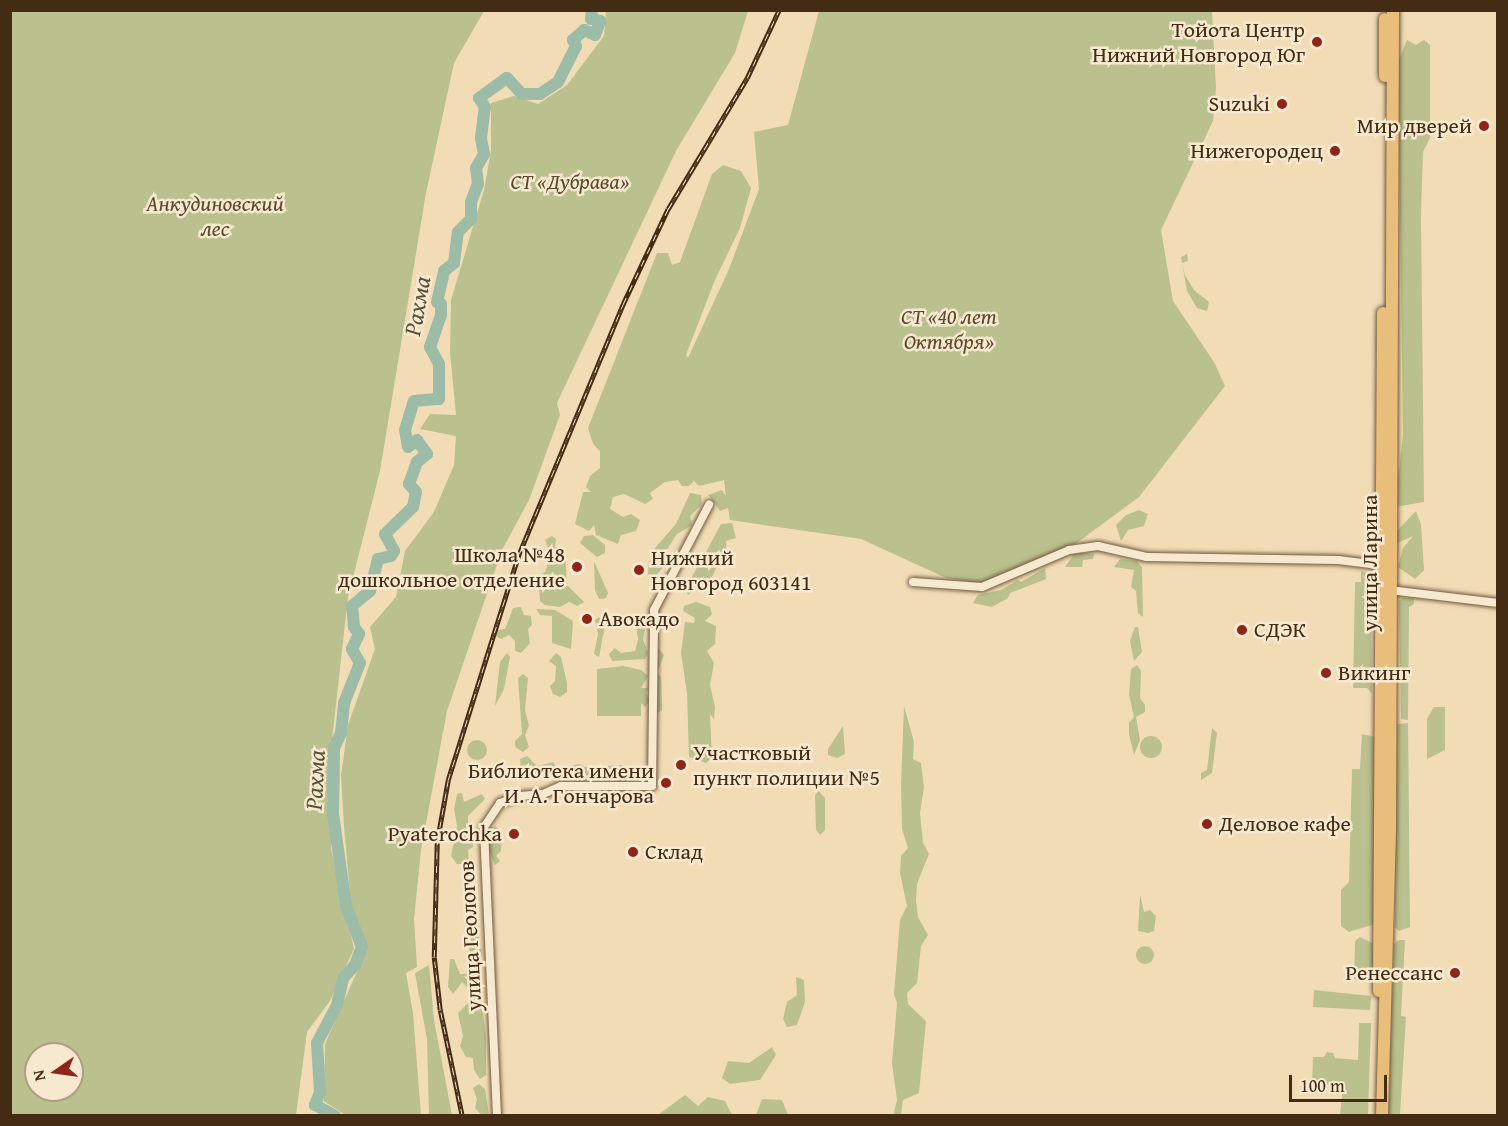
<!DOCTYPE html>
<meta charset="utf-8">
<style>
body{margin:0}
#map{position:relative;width:1508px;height:1126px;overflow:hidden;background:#f2dcb6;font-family:"Gentium Book Plus",serif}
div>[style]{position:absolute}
.green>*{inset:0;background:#bac08e}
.round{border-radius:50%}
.river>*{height:12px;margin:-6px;padding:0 6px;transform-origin:6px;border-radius:6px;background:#9cbca8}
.roads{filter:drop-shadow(0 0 2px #6f583c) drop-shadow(0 0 2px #6f583c)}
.minor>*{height:8px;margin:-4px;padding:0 4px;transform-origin:4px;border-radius:4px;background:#f7e8d0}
.primary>*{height:12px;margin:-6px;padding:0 6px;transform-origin:6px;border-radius:6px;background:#e9be7b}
.rail>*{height:4.5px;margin-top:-2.25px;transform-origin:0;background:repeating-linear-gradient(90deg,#f7e8d0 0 7px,#432c13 0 14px);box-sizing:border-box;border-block:2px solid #432c13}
.dots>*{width:16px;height:16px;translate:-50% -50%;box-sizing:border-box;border:3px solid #f7e8d0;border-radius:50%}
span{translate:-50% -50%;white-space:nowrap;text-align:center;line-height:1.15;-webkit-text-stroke:5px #f7e8d0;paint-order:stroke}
.poi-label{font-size:22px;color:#432c13}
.right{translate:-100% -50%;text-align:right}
.left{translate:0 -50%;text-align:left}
.park-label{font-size:22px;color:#5b4a2c;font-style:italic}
.street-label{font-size:22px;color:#432c13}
.water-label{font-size:24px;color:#595038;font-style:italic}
.frame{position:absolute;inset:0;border:12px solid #432c13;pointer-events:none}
.north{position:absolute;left:24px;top:1042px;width:60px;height:60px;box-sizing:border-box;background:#f7e8d0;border:2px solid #af9d84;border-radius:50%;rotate:257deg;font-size:16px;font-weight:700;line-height:24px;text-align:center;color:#432c13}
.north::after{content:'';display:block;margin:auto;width:21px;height:27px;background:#8f2418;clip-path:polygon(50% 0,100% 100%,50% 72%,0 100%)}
.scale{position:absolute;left:1289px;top:1075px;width:98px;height:27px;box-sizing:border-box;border:3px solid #432c13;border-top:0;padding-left:8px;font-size:18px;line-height:21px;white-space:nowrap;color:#432c13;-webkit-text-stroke:4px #f7e8d0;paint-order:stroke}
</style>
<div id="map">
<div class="green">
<i style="clip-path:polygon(evenodd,10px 11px,484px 11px,454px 63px,426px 193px,380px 471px,348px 597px,331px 749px,331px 849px,354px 949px,330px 1001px,307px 1032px,296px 1115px,11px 1115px,10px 11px,36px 1054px,72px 1054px,72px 1090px,36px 1090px,36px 1054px)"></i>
<i style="clip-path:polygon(606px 11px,748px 11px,735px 53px,676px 151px,557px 403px,560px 415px,529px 500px,502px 550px,447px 711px,421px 850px,414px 919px,417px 967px,406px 973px,413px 1013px,421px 1115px,345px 1115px,324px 1101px,325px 1044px,367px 949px,351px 905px,344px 826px,341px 776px,348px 725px,375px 649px,370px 627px,396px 597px,405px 551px,434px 512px,454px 465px,456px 436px,420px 429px,430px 414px,456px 415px,450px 352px,451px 300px,484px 190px,491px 151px,491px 103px,514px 96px,538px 104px,567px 85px,604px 36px)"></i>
<i style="clip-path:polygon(819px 11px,1212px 11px,1216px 88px,1213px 121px,1161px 230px,1173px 301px,1214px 362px,1225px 386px,1139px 497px,1070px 548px,1006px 576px,974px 583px,946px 578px,861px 539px,730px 520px,728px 508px,720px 511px,708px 495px,722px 490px,726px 496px,724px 480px,699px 486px,694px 481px,689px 486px,682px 486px,678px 480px,665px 482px,650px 493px,653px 499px,645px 504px,624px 494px,613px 497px,610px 509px,623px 517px,631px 514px,640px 520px,636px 531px,621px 535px,618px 544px,596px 535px,594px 525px,589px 531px,575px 524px,583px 492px,591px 492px,586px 487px,590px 476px,600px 468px,600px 451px,593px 444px,588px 428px,657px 253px,668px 253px,672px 265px,680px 262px,712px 174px,723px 165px,741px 171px,751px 188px,740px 228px,715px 280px,686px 355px,688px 358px,729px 269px,759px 189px,754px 132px,788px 125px)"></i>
<i style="clip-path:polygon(1407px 40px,1416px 45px,1424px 40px,1430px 45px,1430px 138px,1423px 152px,1421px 214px,1424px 502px,1395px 507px,1403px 435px,1398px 62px)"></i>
<i style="clip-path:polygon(1187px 254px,1188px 261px,1182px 263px,1185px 275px,1194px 290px,1209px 302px,1207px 311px,1197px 308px,1187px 291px,1181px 257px)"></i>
<i style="clip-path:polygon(690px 493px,701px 495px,702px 504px,690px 516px,692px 525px,677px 534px,664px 554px,665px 565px,655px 577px,648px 574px,649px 561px,655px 559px,655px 548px,676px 524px)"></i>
<i style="clip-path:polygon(1139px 510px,1148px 514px,1144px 526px,1128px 530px,1121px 541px,1116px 525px,1126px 515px)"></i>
<i style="clip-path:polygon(1416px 511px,1421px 525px,1424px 570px,1415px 579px,1398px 567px,1403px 548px,1413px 536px,1395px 544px,1394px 534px)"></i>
<i style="clip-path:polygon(732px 523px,736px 538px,726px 541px,727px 559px,718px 564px,711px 579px,701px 578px,701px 585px,688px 595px,685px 589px,699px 564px,705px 562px,705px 554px,721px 524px)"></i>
<i style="clip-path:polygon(593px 535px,605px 545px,605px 553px,597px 557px,580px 543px,584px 536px)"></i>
<i style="clip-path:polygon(552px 536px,556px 539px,555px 547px,565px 551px,567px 585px,584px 602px,577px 606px,569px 602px,560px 607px,545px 605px,540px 601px,538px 575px,545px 572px,551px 555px,545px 540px)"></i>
<i style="clip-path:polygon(1074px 554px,1083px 553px,1094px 554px,1093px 559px,1083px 560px,1082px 567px,1065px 567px)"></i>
<i style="clip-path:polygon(1120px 559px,1137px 561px,1142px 567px,1143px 617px,1138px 613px,1136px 591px,1131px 587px,1134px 570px,1114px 567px)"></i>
<i style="clip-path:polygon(594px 561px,608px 593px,606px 598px,599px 599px,595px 590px)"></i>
<i style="clip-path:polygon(1045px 568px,1046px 579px,1010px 593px,1008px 598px,992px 607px,973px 603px,978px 595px,1001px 590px,1018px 580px,1021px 582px)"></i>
<i style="clip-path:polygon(1361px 571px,1374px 575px,1374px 595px,1371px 595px,1372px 693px,1367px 688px,1353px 688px,1355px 582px,1361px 582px)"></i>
<i style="clip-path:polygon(1402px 598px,1414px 598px,1414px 604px,1409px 607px,1408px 720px,1401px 719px,1399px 601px)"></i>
<i style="clip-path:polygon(696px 602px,710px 607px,712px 614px,705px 621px,716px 626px,715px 644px,707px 651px,714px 663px,710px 685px,715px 707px,714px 719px,710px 714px,712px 758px,706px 763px,689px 757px,687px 693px,681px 653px,685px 622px,694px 623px,695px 618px,683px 611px,684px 606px)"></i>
<i style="clip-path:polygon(521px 607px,524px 615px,531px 616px,532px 625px,528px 629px,530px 643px,521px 653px,515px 651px,515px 641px,509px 635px,501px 639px,496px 636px,497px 630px,505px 629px,513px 608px)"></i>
<i style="clip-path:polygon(536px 609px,555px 610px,573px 621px,571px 649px,552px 643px,552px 616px,540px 615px)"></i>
<i style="clip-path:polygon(641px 613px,647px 619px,643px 640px,648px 653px,645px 659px,612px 661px,609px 654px,615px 648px,621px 653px,635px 651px,638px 639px,635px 616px)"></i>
<i style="clip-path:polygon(600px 617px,605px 626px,599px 657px,594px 654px,598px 634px,595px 620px)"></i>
<i style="clip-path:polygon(1135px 627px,1138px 627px,1142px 652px,1134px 661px,1130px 641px)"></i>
<i style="clip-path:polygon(659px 649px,664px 655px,657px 673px,661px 677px,662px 710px,656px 714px,652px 654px)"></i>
<i style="clip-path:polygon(507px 653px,510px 657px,504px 689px,495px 706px,500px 662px)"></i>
<i style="clip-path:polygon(556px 653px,561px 657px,567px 683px,567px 692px,560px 697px,553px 694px,550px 686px,555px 681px,556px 666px,549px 661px)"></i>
<i style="clip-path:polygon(1137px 665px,1141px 671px,1140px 698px,1145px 705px,1145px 712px,1136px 717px,1140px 740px,1134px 755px,1129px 734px,1129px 723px,1134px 717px,1129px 695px,1131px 669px)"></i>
<i style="clip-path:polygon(624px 666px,641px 670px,648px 676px,641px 688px,649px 688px,646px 693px,650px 701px,645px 707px,641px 703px,641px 716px,597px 716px,597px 669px)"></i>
<i style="clip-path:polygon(523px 674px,528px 678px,525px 710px,529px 726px,525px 735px,529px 747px,523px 752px,515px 747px,515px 741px,522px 734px,518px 678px)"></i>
<i style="clip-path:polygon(904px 706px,914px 742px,913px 759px,921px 763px,924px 787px,920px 813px,923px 843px,929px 854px,917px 884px,916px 901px,918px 917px,928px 935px,921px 946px,917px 983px,907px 993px,908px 1004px,926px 1021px,919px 1093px,903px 1100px,901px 1115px,893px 1116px,897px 1100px,892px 1063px,897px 1003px,894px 994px,900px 920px,907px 906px,900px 873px,901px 856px,908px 848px,902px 829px,901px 784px)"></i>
<i style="clip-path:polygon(1434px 707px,1445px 707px,1445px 750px,1427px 759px,1427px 719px)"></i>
<i style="clip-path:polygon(1408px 723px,1410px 927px,1399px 931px,1395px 927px,1397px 724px)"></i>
<i style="clip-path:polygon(843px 726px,845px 754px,837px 758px,828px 755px,828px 749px)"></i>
<i style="clip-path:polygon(1212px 728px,1217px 733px,1212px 773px,1201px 780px,1201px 773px,1207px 770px)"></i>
<i style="clip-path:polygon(1362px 734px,1375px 737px,1375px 924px,1349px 932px,1341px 926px,1341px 890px,1349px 882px,1352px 769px,1360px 769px)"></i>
<i class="round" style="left:1140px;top:736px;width:22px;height:22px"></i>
<i class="round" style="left:467px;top:740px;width:20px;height:20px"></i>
<i style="clip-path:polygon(527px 756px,537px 766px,554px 762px,557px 776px,528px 778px,521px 771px,520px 759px)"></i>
<i style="clip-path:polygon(580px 764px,585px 767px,622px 765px,627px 779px,617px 783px,610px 777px,603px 781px,595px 776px,566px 782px,559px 778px,566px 767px)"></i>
<i style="clip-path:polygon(819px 791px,825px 798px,825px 830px,820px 835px,816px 830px,815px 795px)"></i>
<i style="clip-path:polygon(462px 793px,464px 802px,482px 794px,485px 799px,468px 816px,468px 833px,473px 841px,473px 847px,468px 850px,469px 864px,457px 864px,451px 856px,457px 826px,454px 809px,457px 794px)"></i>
<i style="clip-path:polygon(495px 826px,502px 831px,501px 851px,496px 856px,500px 861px,495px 865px,489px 851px,490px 828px)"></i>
<i style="clip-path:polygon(1140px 895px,1144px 912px,1150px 910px,1156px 916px,1154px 931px,1148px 933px,1138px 931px)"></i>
<i style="clip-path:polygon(473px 933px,480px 938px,482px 955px,478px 959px,470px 953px,468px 940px)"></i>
<i style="clip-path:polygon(1360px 937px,1374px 944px,1374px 979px,1370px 981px,1354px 979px,1355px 941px)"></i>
<i style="clip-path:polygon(1399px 940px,1405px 940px,1401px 1016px,1406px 1017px,1400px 1115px,1387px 1116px,1394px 944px)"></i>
<i class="round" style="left:1136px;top:946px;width:18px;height:18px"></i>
<i style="clip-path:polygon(450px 959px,454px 959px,460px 974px,466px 974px,473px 965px,481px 969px,482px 978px,474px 980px,473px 986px,480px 991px,486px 1036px,486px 1075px,480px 1079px,474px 1070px,473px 1058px,466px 1057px,460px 1046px,463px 1036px,458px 1013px,469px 1002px,468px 988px,462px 982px,453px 994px,448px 987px)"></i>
<i style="clip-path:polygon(429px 965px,434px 1020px,452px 1115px,429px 1115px,427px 1039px,415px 973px)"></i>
<i style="clip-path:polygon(796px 977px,804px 980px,805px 1002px,797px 1025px,787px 1027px,783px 1019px,787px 1002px,797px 995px)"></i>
<i style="clip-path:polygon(1314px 990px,1371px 996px,1370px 1010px,1313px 1007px)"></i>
<i style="clip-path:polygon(1359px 1023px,1371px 1023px,1368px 1115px,1340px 1115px,1343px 1086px,1312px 1084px,1313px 1057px,1324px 1057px,1327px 1052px,1333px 1053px,1335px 1058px,1358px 1060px)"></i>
<i style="clip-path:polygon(772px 1047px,776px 1055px,760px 1080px,730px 1084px,722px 1078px,728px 1061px,749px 1063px)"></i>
<i style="clip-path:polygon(479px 1084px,485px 1089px,489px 1115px,481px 1115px,475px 1108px,477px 1099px,473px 1088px)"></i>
<i style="clip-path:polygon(685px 1095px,698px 1106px,708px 1097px,725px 1101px,732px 1115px,658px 1115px)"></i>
<i style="clip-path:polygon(762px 1099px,782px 1100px,788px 1115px,756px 1115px)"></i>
</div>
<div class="river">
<i style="left:335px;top:1116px;width:23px;rotate:-151deg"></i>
<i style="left:315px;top:1105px;width:14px;rotate:-69deg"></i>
<i style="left:320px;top:1092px;width:49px;rotate:-93.5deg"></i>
<i style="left:317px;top:1043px;width:43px;rotate:-62.2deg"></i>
<i style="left:337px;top:1005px;width:28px;rotate:-77deg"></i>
<i style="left:343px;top:978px;width:18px;rotate:-47deg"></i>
<i style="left:355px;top:965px;width:19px;rotate:-69deg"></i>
<i style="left:362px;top:947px;width:44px;rotate:-111.3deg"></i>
<i style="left:346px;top:906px;width:93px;rotate:-98deg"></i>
<i style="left:333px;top:814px;width:66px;rotate:-89.1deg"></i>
<i style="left:334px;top:748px;width:17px;rotate:-65deg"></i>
<i style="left:341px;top:733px;width:30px;rotate:-84deg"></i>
<i style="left:344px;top:703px;width:43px;rotate:-68.2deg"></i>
<i style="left:360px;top:663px;width:16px;rotate:-120deg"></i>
<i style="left:352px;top:649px;width:17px;rotate:-65deg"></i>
<i style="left:359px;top:634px;width:9px;rotate:-126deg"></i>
<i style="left:354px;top:627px;width:21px;rotate:-95deg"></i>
<i style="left:352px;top:606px;width:23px;rotate:-40deg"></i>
<i style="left:370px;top:591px;width:33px;rotate:-76deg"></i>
<i style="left:378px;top:559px;width:13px;rotate:-13deg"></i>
<i style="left:391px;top:556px;width:6px;rotate:-59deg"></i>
<i style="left:394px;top:551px;width:19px;rotate:-118deg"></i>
<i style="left:385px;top:534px;width:39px;rotate:-44deg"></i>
<i style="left:413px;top:507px;width:15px;rotate:-79deg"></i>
<i style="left:416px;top:492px;width:11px;rotate:-131deg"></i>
<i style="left:409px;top:484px;width:23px;rotate:-70deg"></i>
<i style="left:417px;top:462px;width:13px;rotate:-39deg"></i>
<i style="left:427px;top:454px;width:17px;rotate:-126deg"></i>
<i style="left:417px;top:440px;width:11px;rotate:142deg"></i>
<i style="left:408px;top:447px;width:17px;rotate:-100deg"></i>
<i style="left:405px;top:430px;width:30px;rotate:-73deg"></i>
<i style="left:414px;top:401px;width:25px;rotate:-5deg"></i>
<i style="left:439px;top:399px;width:35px;rotate:-90deg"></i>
<i style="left:439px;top:364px;width:19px;rotate:-118deg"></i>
<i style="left:430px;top:347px;width:34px;rotate:-71deg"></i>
<i style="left:441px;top:315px;width:11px;rotate:-90deg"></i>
<i style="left:441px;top:304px;width:4px;rotate:-153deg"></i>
<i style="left:437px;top:302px;width:32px;rotate:-77deg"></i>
<i style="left:444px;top:271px;width:13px;rotate:-39deg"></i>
<i style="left:454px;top:263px;width:31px;rotate:-83deg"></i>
<i style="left:458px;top:232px;width:18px;rotate:-45deg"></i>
<i style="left:471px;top:219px;width:17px;rotate:-90deg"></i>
<i style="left:471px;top:202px;width:19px;rotate:-69deg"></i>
<i style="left:478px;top:184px;width:16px;rotate:-97deg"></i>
<i style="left:476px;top:168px;width:16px;rotate:-60deg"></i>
<i style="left:484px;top:154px;width:16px;rotate:-101deg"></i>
<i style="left:481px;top:138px;width:31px;rotate:-83deg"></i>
<i style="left:485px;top:107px;width:11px;rotate:-124deg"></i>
<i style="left:479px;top:98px;width:34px;rotate:-36deg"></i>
<i style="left:507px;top:78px;width:22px;rotate:47deg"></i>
<i style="left:522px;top:94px;width:18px"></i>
<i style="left:540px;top:94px;width:22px;rotate:-34deg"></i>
<i style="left:558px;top:82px;width:40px;rotate:-63.4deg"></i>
<i style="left:576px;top:46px;width:7px;rotate:-117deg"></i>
<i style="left:573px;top:40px;width:15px;rotate:-42deg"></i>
<i style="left:584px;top:30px;width:12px;rotate:24deg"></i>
<i style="left:595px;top:35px;width:15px;rotate:-70deg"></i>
<i style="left:600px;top:21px;width:9px;rotate:-167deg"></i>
<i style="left:591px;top:19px;width:9px;rotate:-84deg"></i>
</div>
<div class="roads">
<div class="minor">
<i style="left:913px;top:582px;width:69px;rotate:4.1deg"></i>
<i style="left:982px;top:587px;width:95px;rotate:-23deg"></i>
<i style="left:1069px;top:550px;width:29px;rotate:-8deg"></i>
<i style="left:1098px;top:546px;width:50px;rotate:12.7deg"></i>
<i style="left:1147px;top:557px;width:191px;rotate:0.9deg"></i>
<i style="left:1338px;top:560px;width:41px;rotate:7deg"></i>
<i style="left:1379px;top:565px;width:4px;rotate:63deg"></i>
<i style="left:1389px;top:590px;width:110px;rotate:6.8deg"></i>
<i style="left:497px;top:1116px;width:289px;rotate:-92.6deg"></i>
<i style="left:484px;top:827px;width:29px;rotate:-56deg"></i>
<i style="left:500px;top:803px;width:21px;rotate:-19deg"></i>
<i style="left:520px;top:796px;width:23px;rotate:-5deg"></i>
<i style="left:543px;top:794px;width:20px;rotate:-24deg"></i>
<i style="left:561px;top:786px;width:91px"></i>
<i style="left:652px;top:786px;width:176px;rotate:-89.3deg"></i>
<i style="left:654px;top:610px;width:119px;rotate:-62.4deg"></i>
</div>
<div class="primary">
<i style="left:1385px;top:76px;width:57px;rotate:-90deg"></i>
<i style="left:1379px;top:991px;width:678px;rotate:-89.66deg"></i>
<i style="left:1382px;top:1116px;width:286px;rotate:-88.4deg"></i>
<i style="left:1390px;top:830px;width:820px;rotate:-89.79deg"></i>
</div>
</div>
<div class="rail">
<i style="left:462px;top:1116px;width:108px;rotate:-101.7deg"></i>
<i style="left:440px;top:1010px;width:53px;rotate:-96.5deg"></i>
<i style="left:434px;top:957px;width:115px;rotate:-88.5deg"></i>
<i style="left:437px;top:842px;width:63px;rotate:-79.9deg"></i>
<i style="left:448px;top:780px;width:237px;rotate:-72.6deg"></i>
<i style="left:519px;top:554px;width:271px;rotate:-67.4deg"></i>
<i style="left:623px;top:304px;width:105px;rotate:-64.7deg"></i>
<i style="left:668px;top:209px;width:153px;rotate:-58.9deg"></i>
<i style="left:747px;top:78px;width:75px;rotate:-64.8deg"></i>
</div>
<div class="dots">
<i style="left:1317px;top:42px;background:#8f2418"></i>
<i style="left:1282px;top:104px;background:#8f2418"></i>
<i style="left:1484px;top:126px;background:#8f2418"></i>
<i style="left:1335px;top:151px;background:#8f2418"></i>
<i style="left:577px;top:567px;background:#8f2418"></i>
<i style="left:639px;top:570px;background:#8f2418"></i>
<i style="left:587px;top:619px;background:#8f2418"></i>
<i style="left:1242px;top:630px;background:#8f2418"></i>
<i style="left:1326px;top:673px;background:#8f2418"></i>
<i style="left:681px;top:765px;background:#8f2418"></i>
<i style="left:666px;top:783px;background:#8f2418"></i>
<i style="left:1207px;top:824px;background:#8f2418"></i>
<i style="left:514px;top:834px;background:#8f2418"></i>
<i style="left:633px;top:852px;background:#8f2418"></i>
<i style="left:1455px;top:973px;background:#8f2418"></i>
</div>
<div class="poi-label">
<span class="right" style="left:1305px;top:42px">Тойота Центр<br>Нижний Новгород Юг</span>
<span class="right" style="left:1270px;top:104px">Suzuki</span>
<span class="right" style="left:1472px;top:126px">Мир дверей</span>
<span class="right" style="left:1323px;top:151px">Нижегородец</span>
<span class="right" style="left:565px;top:567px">Школа №48<br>дошкольное отделение</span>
<span class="left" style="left:651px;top:570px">Нижний<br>Новгород 603141</span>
<span class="left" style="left:599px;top:619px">Авокадо</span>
<span class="left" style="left:1254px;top:630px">СДЭК</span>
<span class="left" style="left:1338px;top:673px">Викинг</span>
<span class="left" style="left:693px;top:765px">Участковый<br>пункт полиции №5</span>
<span class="right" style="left:654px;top:783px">Библиотека имени<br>И. А. Гончарова</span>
<span class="left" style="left:1219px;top:824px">Деловое кафе</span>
<span class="right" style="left:502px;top:834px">Pyaterochka</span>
<span class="left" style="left:645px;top:852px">Склад</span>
<span class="right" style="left:1443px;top:973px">Ренессанс</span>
</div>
<div class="park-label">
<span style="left:570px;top:182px">СТ «Дубрава»</span>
<span style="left:215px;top:216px">Анкудиновский<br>лес</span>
<span style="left:949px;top:329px">СТ «40 лет<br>Октября»</span>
</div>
<div class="street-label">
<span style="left:1370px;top:563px;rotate:-90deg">улица Ларина</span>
<span style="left:470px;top:936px;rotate:-93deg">улица Геологов</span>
</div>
<div class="water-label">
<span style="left:417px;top:306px;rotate:-80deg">Рахма</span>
<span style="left:315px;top:780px;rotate:-87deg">Рахма</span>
</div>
<div class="frame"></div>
<div class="north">N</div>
<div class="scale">100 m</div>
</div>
